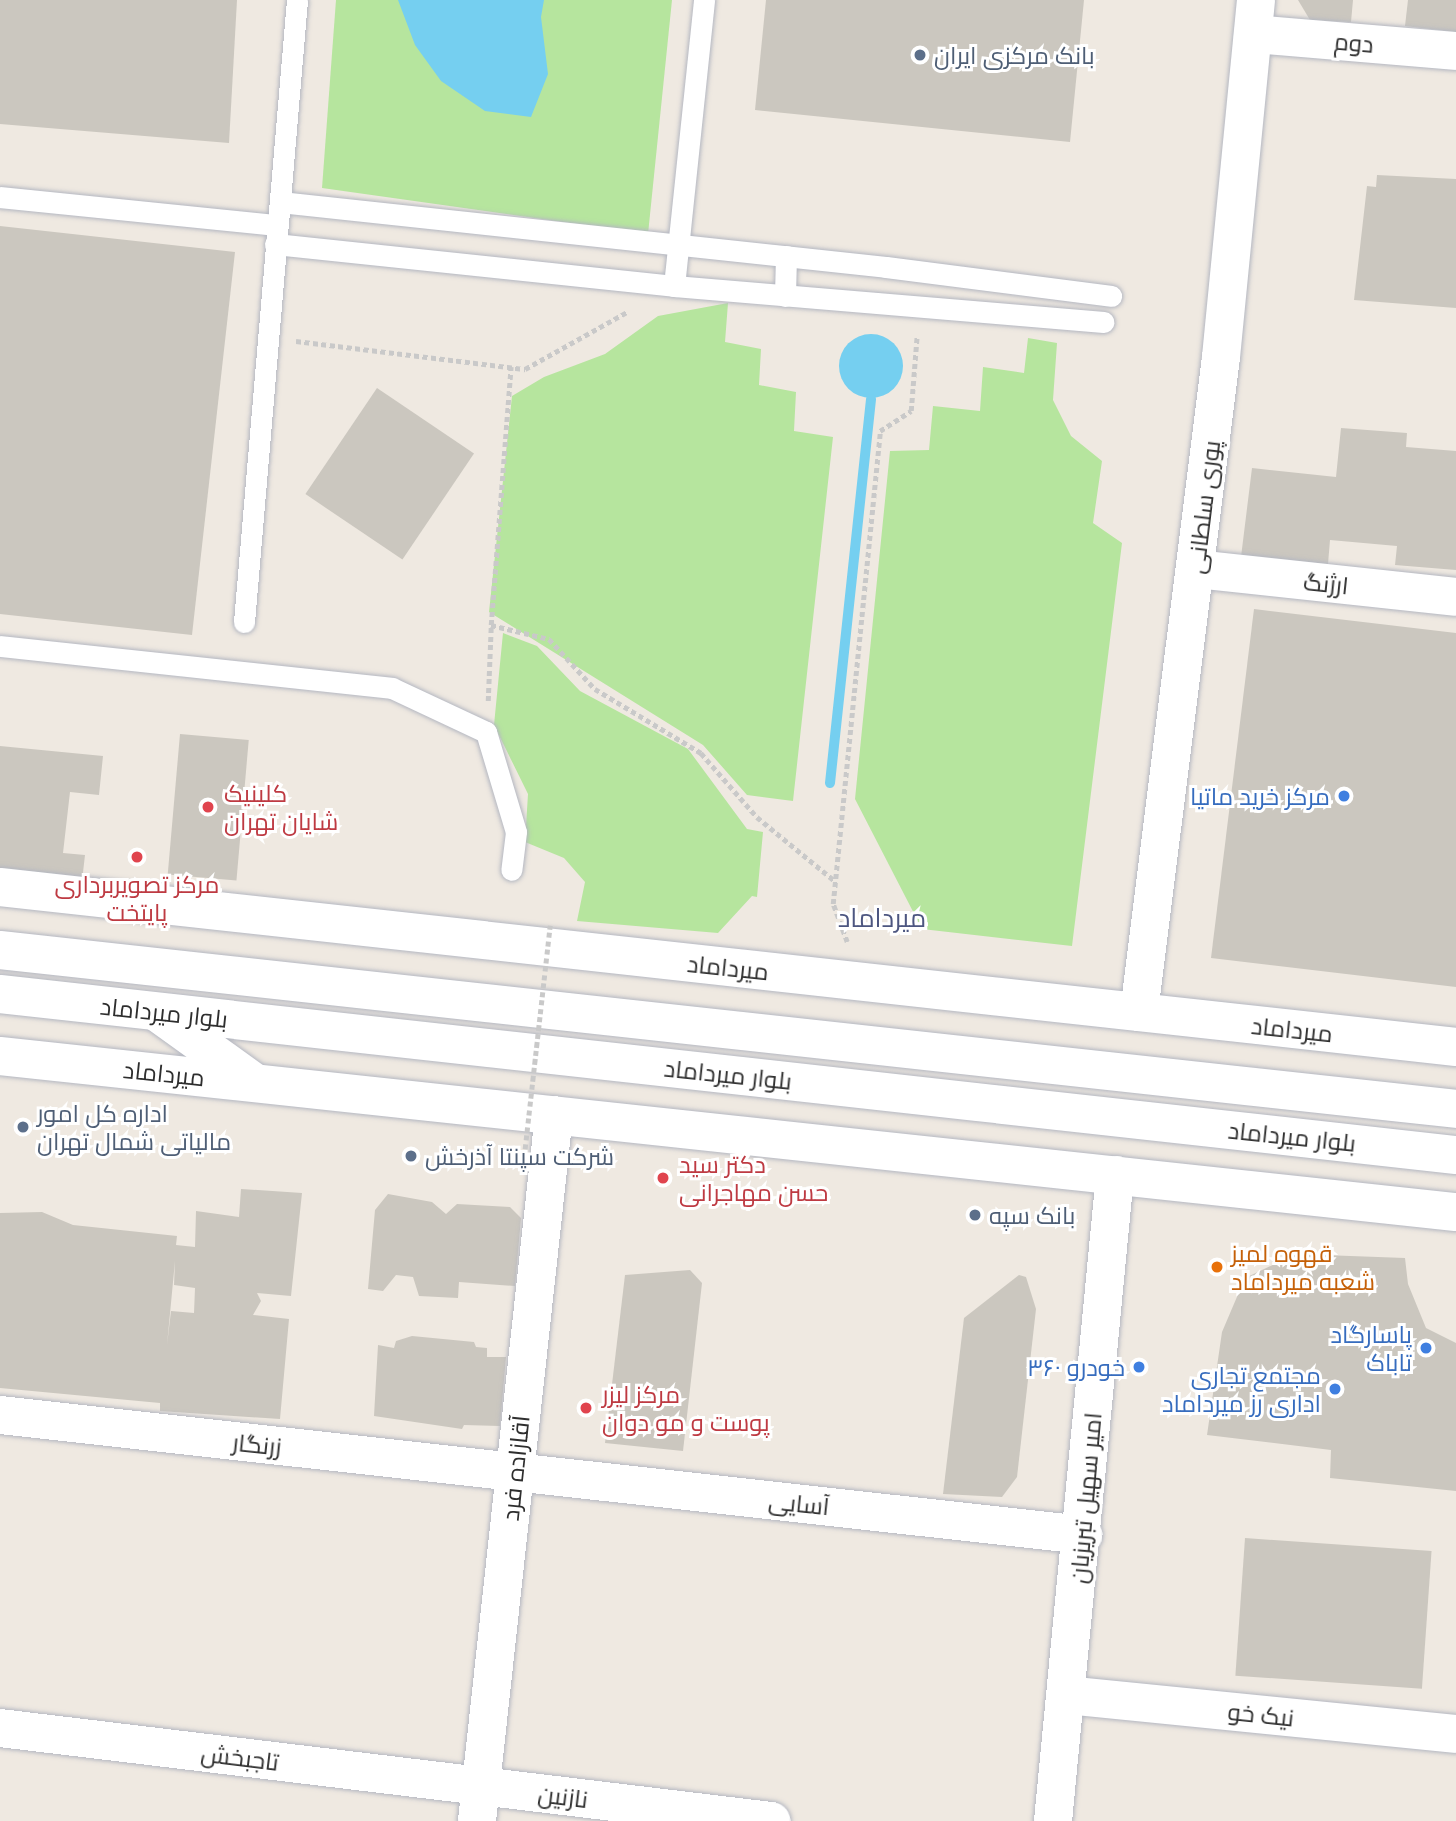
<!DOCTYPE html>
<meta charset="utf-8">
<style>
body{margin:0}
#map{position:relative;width:1456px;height:1821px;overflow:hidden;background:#efe9e1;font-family:Lato,Cairo,sans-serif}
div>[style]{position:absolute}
.green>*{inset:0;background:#b6e59e}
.water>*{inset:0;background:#75cff0}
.round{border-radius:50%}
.stream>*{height:10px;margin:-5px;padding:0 5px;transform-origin:5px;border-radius:5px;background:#75cff0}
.building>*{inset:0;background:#cbc7bf;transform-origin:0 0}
.path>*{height:4.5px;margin-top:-2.25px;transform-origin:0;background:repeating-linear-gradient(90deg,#c9c9c9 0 5px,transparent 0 8.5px)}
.roads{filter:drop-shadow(0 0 2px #b4b7c1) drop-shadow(0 0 2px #b4b7c1)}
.lane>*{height:21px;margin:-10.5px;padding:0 10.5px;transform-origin:10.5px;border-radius:10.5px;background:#fff}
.street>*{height:38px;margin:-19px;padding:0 19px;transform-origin:19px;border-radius:19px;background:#fff}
.secondary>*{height:38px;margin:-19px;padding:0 19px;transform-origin:19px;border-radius:19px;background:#fff}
.path-bridge>*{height:4.5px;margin-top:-2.25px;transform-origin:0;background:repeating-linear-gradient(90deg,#c9c9c9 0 5px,transparent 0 8.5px)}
.dots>*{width:19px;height:19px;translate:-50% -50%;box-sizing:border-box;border:4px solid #fff;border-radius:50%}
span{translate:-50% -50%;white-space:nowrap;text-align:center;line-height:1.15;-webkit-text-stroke:6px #fff;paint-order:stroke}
.street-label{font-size:24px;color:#2e2e2e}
.service-label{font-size:24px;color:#4e5e75}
.left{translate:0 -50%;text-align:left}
.health-label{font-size:24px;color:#be3a42}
.shop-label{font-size:24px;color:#366cbe}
.right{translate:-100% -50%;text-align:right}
.food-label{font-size:24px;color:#c56008}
.neighbourhood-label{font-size:26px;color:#4d5680}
</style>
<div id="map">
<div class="green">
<i style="clip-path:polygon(336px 0,672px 0,648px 234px,322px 188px)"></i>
<i style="clip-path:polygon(728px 303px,725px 342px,761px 349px,759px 385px,796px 392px,794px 431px,833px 437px,793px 801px,747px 795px,703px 745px,489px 612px,512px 396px,544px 377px,605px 354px,658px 316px)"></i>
<i style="clip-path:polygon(1028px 338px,1057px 343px,1053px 400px,1071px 436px,1102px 461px,1093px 523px,1122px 543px,1072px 946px,922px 929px,855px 799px,890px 451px,929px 450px,933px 406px,980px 411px,983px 367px,1024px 373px)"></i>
<i style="clip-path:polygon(503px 633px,537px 646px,580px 691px,688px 749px,747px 829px,763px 832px,757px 897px,752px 896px,718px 933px,577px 921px,585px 882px,564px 858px,525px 842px,528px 794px,494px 725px)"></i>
</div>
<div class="water">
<i style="clip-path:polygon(398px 0,544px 0,541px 17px,548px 74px,531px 117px,485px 111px,441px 81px,415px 45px)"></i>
<i class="round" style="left:839px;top:334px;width:64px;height:64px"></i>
</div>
<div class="stream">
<i style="left:830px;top:783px;width:386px;rotate:-83.9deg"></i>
</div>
<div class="building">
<i style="clip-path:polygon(0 0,237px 0,229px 143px,0 124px)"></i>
<i style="clip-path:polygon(766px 0,1084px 0,1070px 142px,755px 110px)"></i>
<i style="clip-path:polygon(1298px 0,1353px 0,1351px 22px,1310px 20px)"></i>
<i style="clip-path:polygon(1408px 0,1456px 0,1456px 32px,1405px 26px)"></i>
<i style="clip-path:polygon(1377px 175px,1456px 179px,1456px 308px,1354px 300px,1367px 186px,1376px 187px)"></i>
<i style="clip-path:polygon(0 226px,235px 252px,192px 635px,0 614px)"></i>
<i style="left:377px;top:388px;width:117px;height:128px;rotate:34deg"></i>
<i style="clip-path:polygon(1341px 428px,1407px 433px,1406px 447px,1456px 451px,1456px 570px,1395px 565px,1397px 546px,1330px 540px,1328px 564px,1241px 557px,1252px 468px,1336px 477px)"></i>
<i style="clip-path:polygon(1254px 609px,1456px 633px,1456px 987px,1211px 958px)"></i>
<i style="left:180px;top:734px;width:69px;height:141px;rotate:5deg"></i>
<i style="clip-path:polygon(0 746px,103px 756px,99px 795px,70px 792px,63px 853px,85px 855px,82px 881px,0 873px)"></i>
<i style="clip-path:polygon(evenodd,241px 1189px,302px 1193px,291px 1296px,257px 1293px,261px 1301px,253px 1315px,289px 1319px,280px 1419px,160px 1411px,160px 1403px,0 1388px,0 1213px,42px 1212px,73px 1225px,177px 1236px,176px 1245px,195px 1247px,196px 1211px,239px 1217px,241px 1189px,175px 1261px,174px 1285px,195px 1288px,194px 1313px,171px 1311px,167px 1345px,175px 1261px)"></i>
<i style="clip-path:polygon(388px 1194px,432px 1202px,446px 1214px,457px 1204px,510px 1207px,521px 1218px,515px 1286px,459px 1282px,458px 1298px,419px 1296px,413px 1277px,396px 1275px,383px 1291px,368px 1289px,375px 1210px)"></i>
<i style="clip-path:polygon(1296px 1254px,1405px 1258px,1408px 1284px,1426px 1328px,1456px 1343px,1456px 1491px,1330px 1478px,1331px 1450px,1207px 1435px,1222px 1332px,1245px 1278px)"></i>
<i style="clip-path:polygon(690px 1270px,702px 1283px,683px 1451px,605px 1443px,625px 1275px)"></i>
<i style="clip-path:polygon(1019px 1275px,1026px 1277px,1036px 1309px,1017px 1477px,1002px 1497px,943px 1494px,964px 1318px)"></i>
<i style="clip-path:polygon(412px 1336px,474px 1342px,476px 1347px,487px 1348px,487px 1357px,506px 1357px,500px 1426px,464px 1425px,462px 1429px,374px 1416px,378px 1345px,394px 1348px,396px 1341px)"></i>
<i style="left:1245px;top:1538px;width:187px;height:138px;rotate:4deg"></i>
</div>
<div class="path">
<i style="left:296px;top:341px;width:231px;rotate:7deg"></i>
<i style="left:525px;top:369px;width:117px;rotate:-29.2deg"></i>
<i style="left:491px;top:625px;width:259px;rotate:-85.6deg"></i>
<i style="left:488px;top:701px;width:76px;rotate:-87.7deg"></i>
<i style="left:491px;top:625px;width:60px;rotate:13.6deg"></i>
<i style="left:549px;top:639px;width:68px;rotate:47.4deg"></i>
<i style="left:595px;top:689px;width:124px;rotate:31.1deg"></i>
<i style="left:701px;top:753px;width:85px;rotate:48.8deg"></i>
<i style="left:757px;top:817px;width:101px;rotate:39.4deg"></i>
<i style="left:847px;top:942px;width:40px;rotate:-110.2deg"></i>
<i style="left:833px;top:904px;width:475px;rotate:-84.3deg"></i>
<i style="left:880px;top:431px;width:37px;rotate:-33deg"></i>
<i style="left:911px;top:411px;width:76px;rotate:-85.5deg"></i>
</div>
<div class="roads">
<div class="lane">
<i style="left:0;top:197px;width:278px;rotate:5.8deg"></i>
<i style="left:280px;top:202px;width:609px;rotate:6.12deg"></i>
<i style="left:886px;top:267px;width:227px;rotate:7.3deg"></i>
<i style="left:275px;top:244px;width:401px;rotate:6deg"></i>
<i style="left:674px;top:286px;width:431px;rotate:4.8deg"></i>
<i style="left:674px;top:286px;width:288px;rotate:-84deg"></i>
<i style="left:785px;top:296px;width:40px;rotate:-88.6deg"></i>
<i style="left:244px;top:622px;width:624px;rotate:-85.13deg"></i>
<i style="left:0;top:646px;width:394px;rotate:6.1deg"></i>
<i style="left:392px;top:688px;width:104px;rotate:25.1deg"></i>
<i style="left:486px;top:732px;width:104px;rotate:73.3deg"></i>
<i style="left:516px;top:832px;width:38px;rotate:97deg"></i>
</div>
<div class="street">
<i style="left:1253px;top:34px;width:204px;rotate:4.8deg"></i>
<i style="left:1195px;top:569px;width:262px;rotate:6.1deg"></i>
<i style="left:0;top:1415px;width:1090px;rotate:6.32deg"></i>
<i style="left:1066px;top:1695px;width:392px;rotate:5.7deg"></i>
<i style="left:0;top:1728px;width:777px;rotate:6.88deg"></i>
<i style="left:477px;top:1821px;width:710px;rotate:-83.78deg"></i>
<i style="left:1053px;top:1821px;width:649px;rotate:-84.52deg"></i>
</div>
<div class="secondary">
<i style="left:0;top:887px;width:1465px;rotate:6.27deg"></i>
<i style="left:0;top:950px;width:1465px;rotate:6.23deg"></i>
<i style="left:0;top:994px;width:1465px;rotate:6.31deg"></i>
<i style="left:1139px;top:1012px;width:660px;rotate:-82.86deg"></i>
<i style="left:1221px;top:357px;width:359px;rotate:-84.4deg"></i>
<i style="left:158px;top:1013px;width:118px;rotate:35.7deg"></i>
<i style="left:0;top:1056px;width:1464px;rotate:6.12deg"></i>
</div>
</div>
<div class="path-bridge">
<i style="left:524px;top:1157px;width:233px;rotate:-83.6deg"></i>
</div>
<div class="dots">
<i style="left:920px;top:55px;background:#5c6f8a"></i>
<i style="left:1344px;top:796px;background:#3f7fe0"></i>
<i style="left:208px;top:807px;background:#e0444e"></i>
<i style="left:137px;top:857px;background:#e0444e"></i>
<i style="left:23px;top:1127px;background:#5c6f8a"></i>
<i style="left:411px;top:1156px;background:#5c6f8a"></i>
<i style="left:663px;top:1178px;background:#e0444e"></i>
<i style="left:975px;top:1215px;background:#5c6f8a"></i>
<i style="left:1217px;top:1267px;background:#e8710a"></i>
<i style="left:1426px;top:1348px;background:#3f7fe0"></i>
<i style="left:1139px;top:1367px;background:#3f7fe0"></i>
<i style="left:1335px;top:1389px;background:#3f7fe0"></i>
<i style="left:586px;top:1408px;background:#e0444e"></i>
</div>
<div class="street-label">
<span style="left:1354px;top:42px;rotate:5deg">دوم</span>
<span style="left:1203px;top:507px;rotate:-83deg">پوری سلطانی</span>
<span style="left:1326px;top:583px;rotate:6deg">ارژنگ</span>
<span style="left:728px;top:967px;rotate:6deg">میرداماد</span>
<span style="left:164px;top:1012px;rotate:6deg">بلوار میرداماد</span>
<span style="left:1292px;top:1029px;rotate:6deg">میرداماد</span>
<span style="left:164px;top:1073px;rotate:6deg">میرداماد</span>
<span style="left:728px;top:1074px;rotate:6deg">بلوار میرداماد</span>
<span style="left:1292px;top:1136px;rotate:6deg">بلوار میرداماد</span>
<span style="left:257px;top:1444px;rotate:6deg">زرنگار</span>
<span style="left:515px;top:1468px;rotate:-84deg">آقازاده فرد</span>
<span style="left:1085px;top:1498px;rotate:-85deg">امیر سهیل تبریزیان</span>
<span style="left:799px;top:1503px;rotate:6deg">آسایی</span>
<span style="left:1261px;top:1714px;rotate:6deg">نیک خو</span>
<span style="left:240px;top:1757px;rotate:7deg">تاجبخش</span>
<span style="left:563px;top:1796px;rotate:7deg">نازنین</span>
</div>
<div class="service-label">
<span class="left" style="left:934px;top:55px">بانک مرکزی ایران</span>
<span class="left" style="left:37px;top:1127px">اداره کل امور<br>مالیاتی شمال تهران</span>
<span class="left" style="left:425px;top:1156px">شرکت سپنتا آذرخش</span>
<span class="left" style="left:989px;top:1215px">بانک سپه</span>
</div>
<div class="health-label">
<span class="left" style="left:224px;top:807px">کلینیک<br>شایان تهران</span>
<span style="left:137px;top:898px">مرکز تصویربرداری<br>پایتخت</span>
<span class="left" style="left:679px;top:1178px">دکتر سید<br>حسن مهاجرانی</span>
<span class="left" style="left:602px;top:1408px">مرکز لیزر<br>پوست و مو دوان</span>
</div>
<div class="shop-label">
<span class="right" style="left:1330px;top:796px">مرکز خرید ماتیا</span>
<span class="right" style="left:1412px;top:1348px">پاسارگاد<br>تاباک</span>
<span class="right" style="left:1125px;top:1367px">خودرو ۳۶۰</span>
<span class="right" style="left:1321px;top:1389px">مجتمع تجاری<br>اداری رز میرداماد</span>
</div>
<div class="food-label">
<span class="left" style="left:1231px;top:1267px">قهوه لمیز<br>شعبه میرداماد</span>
</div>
<div class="neighbourhood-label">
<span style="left:882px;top:918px">میرداماد</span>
</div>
</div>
